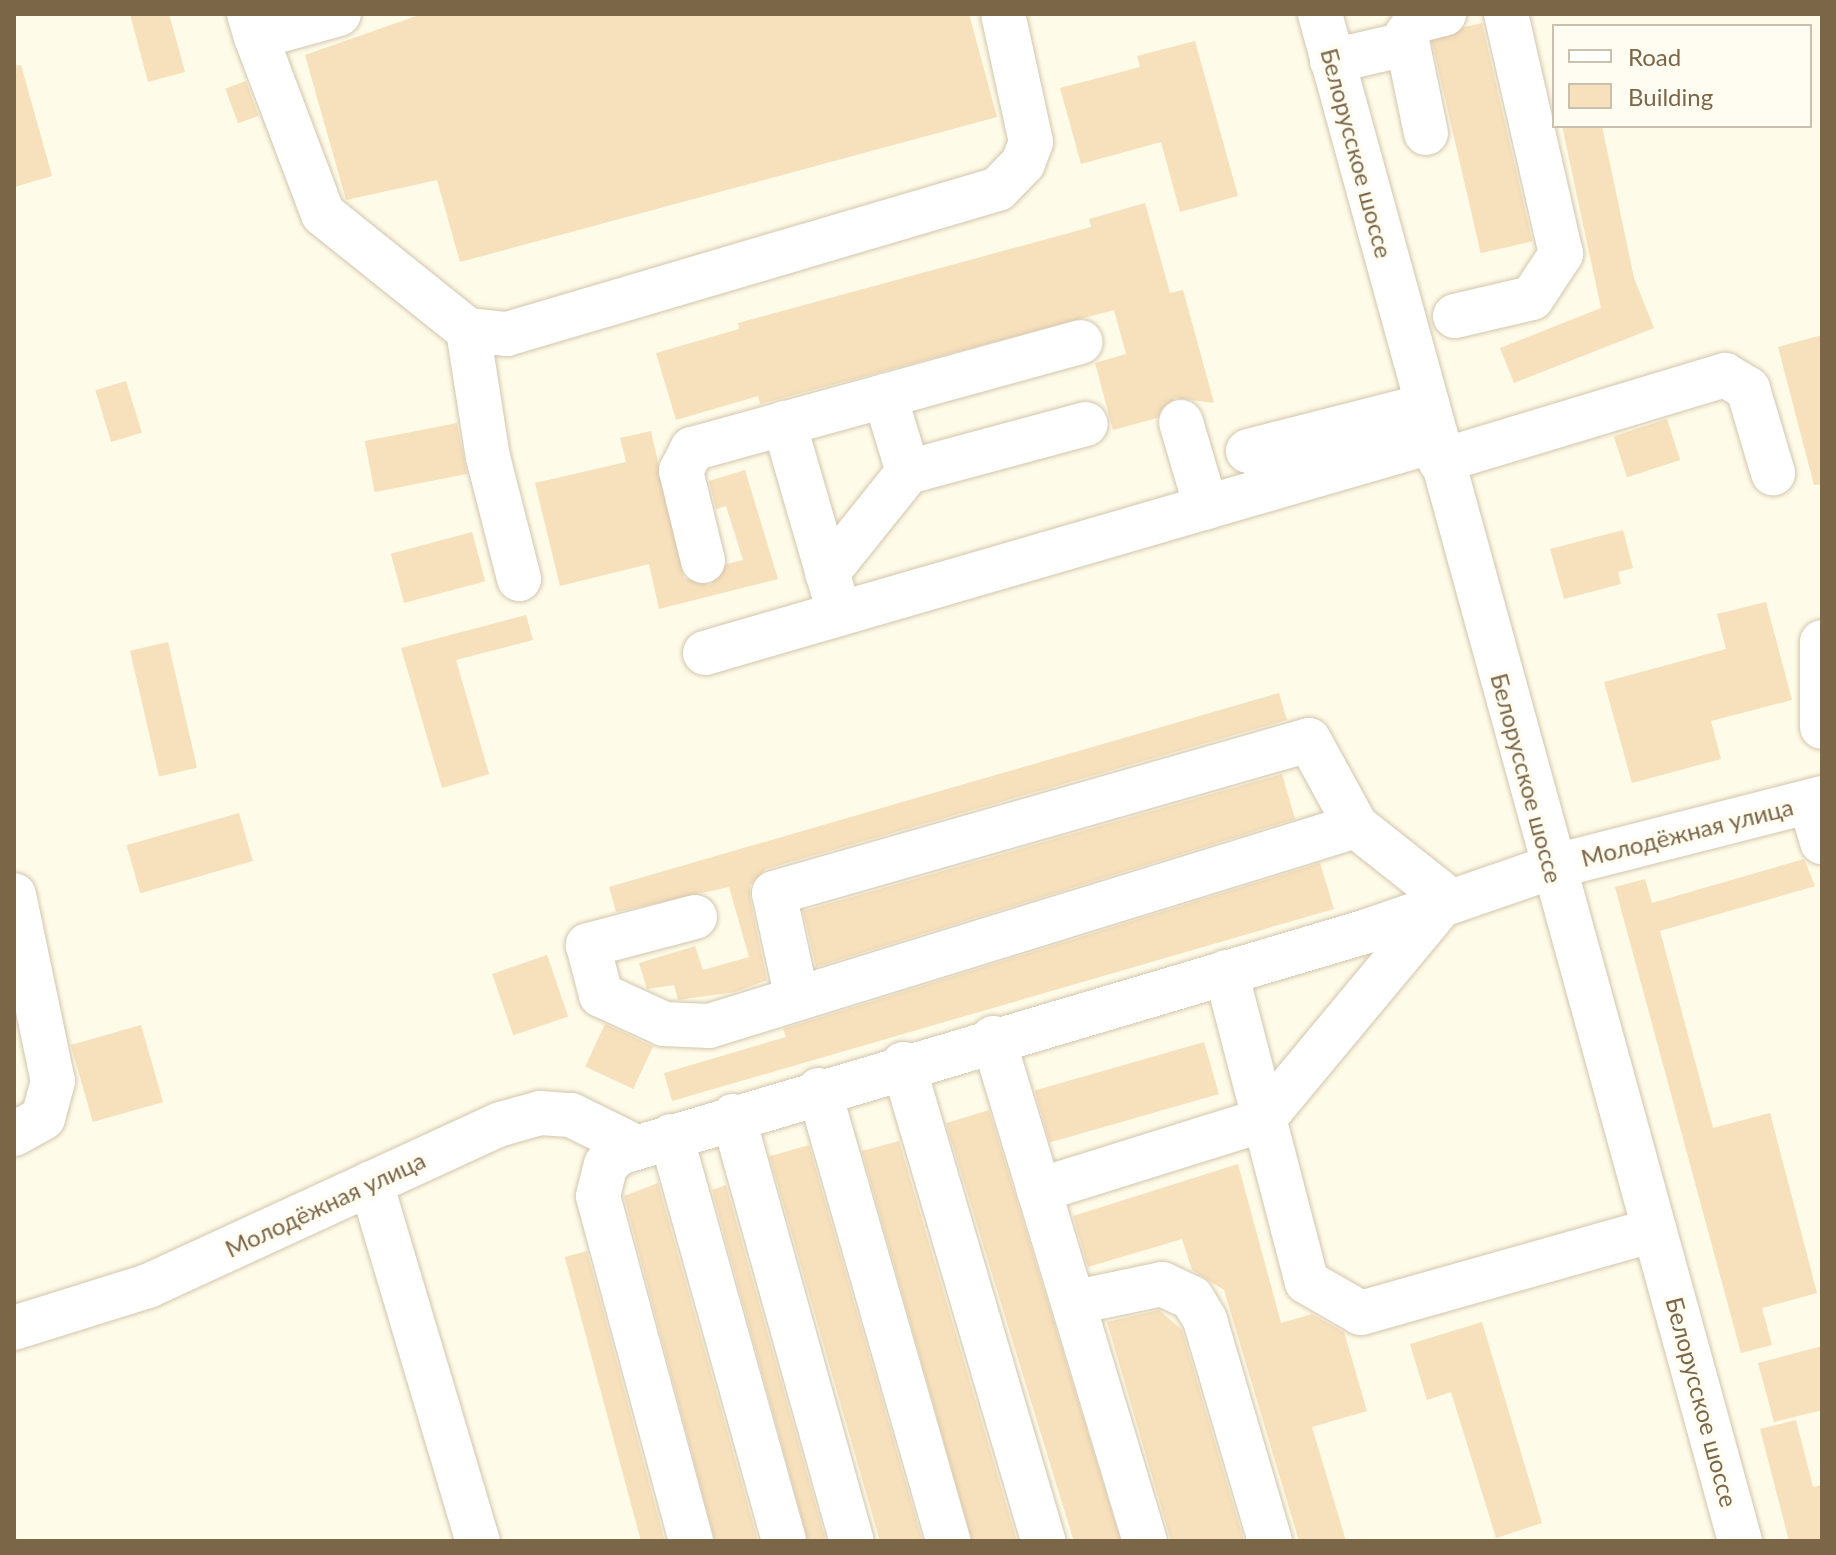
<!DOCTYPE html>
<meta charset="utf-8">
<style>
body{margin:0}
#map{position:relative;width:1836px;height:1555px;overflow:hidden;background:#fefbe8;font-family:Lato,sans-serif}
div>[style]{position:absolute}
.building>*{inset:0;background:#f7e0bc;transform-origin:0 0}
.roads{filter:drop-shadow(0 0 2px #d3c5ac) drop-shadow(0 0 2px #d3c5ac)}
.minor>*{height:44px;margin:-22px;padding:0 22px;transform-origin:22px;border-radius:22px;background:#fff}
span{translate:-50% -50%;white-space:nowrap;text-align:center;line-height:1.15;-webkit-text-stroke:7px #fffcf1;paint-order:stroke}
.street-label{font-size:24px;color:#7c6648}
.frame{position:absolute;inset:0;border:16px solid #7c6648;pointer-events:none}
.legend{position:absolute;left:1552px;top:24px;width:260px;height:104px;box-sizing:border-box;background:#fffcf1;border:2px solid #cbc0ad;margin:0;padding:10px 14px;list-style:none;font-size:24px;color:#7c6648}
.legend li{display:flex;align-items:center;gap:16px;height:40px}
.legend b{width:40px;border:2px solid #cbc0ad}
</style>
<div id="map">
<div class="building">
<i style="clip-path:polygon(130px 14px,169px 14px,185px 72px,148px 82px)"></i>
<i style="clip-path:polygon(422px 14px,969px 14px,997px 117px,460px 262px,437px 180px,346px 200px,305px 55px)"></i>
<i style="left:1482px;top:23px;width:224px;height:53px;rotate:77deg"></i>
<i style="clip-path:polygon(1195px 41px,1238px 196px,1180px 212px,1161px 142px,1081px 164px,1060px 88px,1140px 67px,1137px 56px)"></i>
<i style="clip-path:polygon(21px 65px,52px 176px,14px 187px,14px 66px)"></i>
<i style="left:246px;top:81px;width:37px;height:22px;rotate:70deg"></i>
<i style="clip-path:polygon(1562px 126px,1602px 126px,1634px 278px,1654px 328px,1514px 383px,1500px 348px,1601px 308px)"></i>
<i style="clip-path:polygon(1145px 203px,1170px 293px,1183px 290px,1214px 403px,1175px 398px,1157px 418px,1113px 430px,1095px 363px,1126px 354px,1114px 310px,760px 404px,758px 396px,676px 420px,656px 353px,739px 329px,738px 323px,1091px 227px,1089px 219px)"></i>
<i style="clip-path:polygon(1822px 335px,1822px 484px,1814px 485px,1778px 347px)"></i>
<i style="left:126px;top:381px;width:54px;height:32px;rotate:73deg"></i>
<i style="left:1667px;top:419px;width:43px;height:56px;rotate:72deg"></i>
<i style="left:457px;top:423px;width:52px;height:94px;rotate:79deg"></i>
<i style="clip-path:polygon(651px 431px,684px 578px,710px 585px,727px 564px,743px 560px,726px 506px,716px 509px,709px 481px,745px 470px,778px 579px,659px 609px,649px 564px,560px 586px,535px 483px,626px 462px,620px 438px)"></i>
<i style="clip-path:polygon(1623px 530px,1633px 568px,1618px 572px,1621px 584px,1564px 599px,1550px 549px)"></i>
<i style="left:472px;top:532px;width:51px;height:84px;rotate:75deg"></i>
<i style="clip-path:polygon(1766px 602px,1792px 700px,1711px 721px,1721px 759px,1632px 783px,1604px 682px,1726px 649px,1717px 614px)"></i>
<i style="clip-path:polygon(526px 615px,533px 640px,456px 660px,489px 774px,442px 788px,401px 648px)"></i>
<i style="left:168px;top:642px;width:129px;height:39px;rotate:77deg"></i>
<i style="clip-path:polygon(1279px 693px,1287px 720px,766px 869px,750px 885px,750px 898px,767px 980px,735px 992px,678px 1000px,674px 985px,647px 989px,639px 963px,695px 946px,703px 970px,749px 957px,729px 887px,616px 912px,609px 887px)"></i>
<i style="clip-path:polygon(1282px 774px,1295px 819px,816px 967px,803px 911px)"></i>
<i style="left:239px;top:813px;width:50px;height:117px;rotate:74deg"></i>
<i style="clip-path:polygon(1804px 859px,1815px 886px,1660px 931px,1713px 1128px,1770px 1113px,1817px 1293px,1762px 1308px,1772px 1345px,1741px 1353px,1615px 887px,1645px 879px,1652px 903px)"></i>
<i style="clip-path:polygon(1320px 863px,1334px 909px,672px 1101px,664px 1073px,786px 1037px,783px 1029px)"></i>
<i style="left:547px;top:955px;width:65px;height:58px;rotate:71deg"></i>
<i style="left:605px;top:1024px;width:53px;height:47px;rotate:25deg"></i>
<i style="left:141px;top:1025px;width:80px;height:73px;rotate:74deg"></i>
<i style="left:1204px;top:1042px;width:54px;height:176px;rotate:74deg"></i>
<i style="left:989px;top:1110px;width:450px;height:45px;rotate:73deg"></i>
<i style="clip-path:polygon(899px 1141px,1017px 1541px,972px 1541px,862px 1151px)"></i>
<i style="left:809px;top:1145px;width:412px;height:41px;rotate:74deg"></i>
<i style="clip-path:polygon(1238px 1164px,1281px 1323px,1312px 1314px,1344px 1332px,1367px 1411px,1312px 1427px,1346px 1541px,1299px 1541px,1224px 1290px,1192px 1270px,1182px 1239px,1088px 1267px,1073px 1216px)"></i>
<i style="clip-path:polygon(658px 1183px,758px 1541px,715px 1541px,624px 1196px)"></i>
<i style="clip-path:polygon(726px 1185px,826px 1541px,808px 1541px,712px 1190px)"></i>
<i style="left:587px;top:1251px;width:300px;height:23px;rotate:75deg"></i>
<i style="clip-path:polygon(1159px 1310px,1182px 1330px,1244px 1541px,1171px 1541px,1107px 1322px)"></i>
<i style="clip-path:polygon(1482px 1322px,1542px 1523px,1496px 1538px,1451px 1392px,1427px 1400px,1410px 1344px)"></i>
<i style="clip-path:polygon(1822px 1346px,1822px 1410px,1774px 1422px,1758px 1363px)"></i>
<i style="clip-path:polygon(1796px 1420px,1813px 1487px,1822px 1485px,1822px 1541px,1789px 1541px,1760px 1429px)"></i>
</div>
<div class="roads">
<div class="minor">
<i style="left:249px;top:14px;width:24px;rotate:73deg"></i>
<i style="left:256px;top:37px;width:86px;rotate:-15.5deg"></i>
<i style="left:1320px;top:14px;width:1584px;rotate:74.62deg"></i>
<i style="left:256px;top:37px;width:189px;rotate:69.3deg"></i>
<i style="left:323px;top:214px;width:186px;rotate:38.7deg"></i>
<i style="left:468px;top:330px;width:39px;rotate:6deg"></i>
<i style="left:507px;top:334px;width:512px;rotate:-16.45deg"></i>
<i style="left:998px;top:189px;width:36px;rotate:-46deg"></i>
<i style="left:1023px;top:163px;width:22px;rotate:-69deg"></i>
<i style="left:1031px;top:142px;width:131px;rotate:-102.3deg"></i>
<i style="left:1332px;top:61px;width:76px;rotate:-12.9deg"></i>
<i style="left:1426px;top:133px;width:99px;rotate:-101.7deg"></i>
<i style="left:1406px;top:36px;width:18px;rotate:-56deg"></i>
<i style="left:1416px;top:21px;width:29px;rotate:-14deg"></i>
<i style="left:1455px;top:316px;width:79px;rotate:-13.2deg"></i>
<i style="left:1532px;top:298px;width:53px;rotate:-56.6deg"></i>
<i style="left:1561px;top:254px;width:246px;rotate:-102.9deg"></i>
<i style="left:468px;top:330px;width:129px;rotate:81.1deg"></i>
<i style="left:488px;top:457px;width:126px;rotate:75.7deg"></i>
<i style="left:885px;top:396px;width:79px;rotate:73.2deg"></i>
<i style="left:1181px;top:422px;width:89px;rotate:73.6deg"></i>
<i style="left:784px;top:423px;width:176px;rotate:73.8deg"></i>
<i style="left:1248px;top:451px;width:183px;rotate:-14.3deg"></i>
<i style="left:1440px;top:461px;width:298px;rotate:-16.8deg"></i>
<i style="left:1725px;top:375px;width:27px;rotate:31deg"></i>
<i style="left:1748px;top:389px;width:88px;rotate:73.4deg"></i>
<i style="left:703px;top:561px;width:93px;rotate:-103.7deg"></i>
<i style="left:681px;top:471px;width:25px;rotate:-63deg"></i>
<i style="left:692px;top:449px;width:403px;rotate:-15.4deg"></i>
<i style="left:827px;top:573px;width:129px;rotate:-51.3deg"></i>
<i style="left:908px;top:472px;width:184px;rotate:-15.1deg"></i>
<i style="left:1822px;top:642px;width:85px;rotate:90deg"></i>
<i style="left:705px;top:653px;width:759px;rotate:-16.21deg"></i>
<i style="left:1810px;top:801px;width:43px;rotate:73.7deg"></i>
<i style="left:14px;top:895px;width:190px;rotate:78.2deg"></i>
<i style="left:53px;top:1081px;width:38px;rotate:105deg"></i>
<i style="left:43px;top:1118px;width:33px;rotate:151deg"></i>
<i style="left:695px;top:917px;width:111px;rotate:165.3deg"></i>
<i style="left:588px;top:945px;width:52px;rotate:75.4deg"></i>
<i style="left:601px;top:995px;width:69px;rotate:24.7deg"></i>
<i style="left:664px;top:1024px;width:45px;rotate:2.5deg"></i>
<i style="left:709px;top:1026px;width:677px;rotate:-17.18deg"></i>
<i style="left:1356px;top:826px;width:116px;rotate:38.4deg"></i>
<i style="left:1447px;top:898px;width:288px;rotate:129.7deg"></i>
<i style="left:1263px;top:1120px;width:235px;rotate:162.6deg"></i>
<i style="left:1226px;top:972px;width:320px;rotate:75.4deg"></i>
<i style="left:1307px;top:1282px;width:62px;rotate:29.9deg"></i>
<i style="left:1361px;top:1313px;width:305px;rotate:-15.8deg"></i>
<i style="left:796px;top:994px;width:103px;rotate:-102.3deg"></i>
<i style="left:774px;top:893px;width:556px;rotate:-15.96deg"></i>
<i style="left:1309px;top:740px;width:98px;rotate:61.3deg"></i>
<i style="left:993px;top:1038px;width:525px;rotate:73.19deg"></i>
<i style="left:903px;top:1064px;width:497px;rotate:73.6deg"></i>
<i style="left:819px;top:1090px;width:469px;rotate:74deg"></i>
<i style="left:733px;top:1116px;width:441px;rotate:74.4deg"></i>
<i style="left:671px;top:1136px;width:420px;rotate:74.4deg"></i>
<i style="left:371px;top:1183px;width:374px;rotate:73.4deg"></i>
<i style="left:1076px;top:1302px;width:88px;rotate:-11.8deg"></i>
<i style="left:1162px;top:1284px;width:33px;rotate:25deg"></i>
<i style="left:1192px;top:1298px;width:26px;rotate:59deg"></i>
<i style="left:1205px;top:1320px;width:230px;rotate:73.6deg"></i>
<i style="left:14px;top:1328px;width:140px;rotate:-17.4deg"></i>
<i style="left:148px;top:1286px;width:388px;rotate:-24.7deg"></i>
<i style="left:501px;top:1124px;width:41px;rotate:-15.8deg"></i>
<i style="left:540px;top:1113px;width:31px;rotate:4deg"></i>
<i style="left:571px;top:1115px;width:70px;rotate:26.2deg"></i>
<i style="left:691px;top:1541px;width:357px;rotate:-105.1deg"></i>
<i style="left:598px;top:1196px;width:32px;rotate:-76deg"></i>
<i style="left:606px;top:1165px;width:18px;rotate:-43deg"></i>
<i style="left:619px;top:1153px;width:777px;rotate:-16.52deg"></i>
<i style="left:1364px;top:932px;width:199px;rotate:-19.1deg"></i>
<i style="left:1552px;top:867px;width:279px;rotate:-14.3deg"></i>
</div>
</div>
<div class="street-label">
<span style="left:1357px;top:153px;rotate:75deg">Белорусское шоссе</span>
<span style="left:1527px;top:778px;rotate:75deg">Белорусское шоссе</span>
<span style="left:1687px;top:832px;rotate:-14deg">Молодёжная улица</span>
<span style="left:325px;top:1204px;rotate:-25deg">Молодёжная улица</span>
<span style="left:1702px;top:1402px;rotate:75deg">Белорусское шоссе</span>
</div>
<div class="frame"></div>
<ul class="legend">
<li><b style="height:10px;background:#fff"></b>Road</li>
<li><b style="height:22px;background:#f7e0bc"></b>Building</li>
</ul>
</div>
